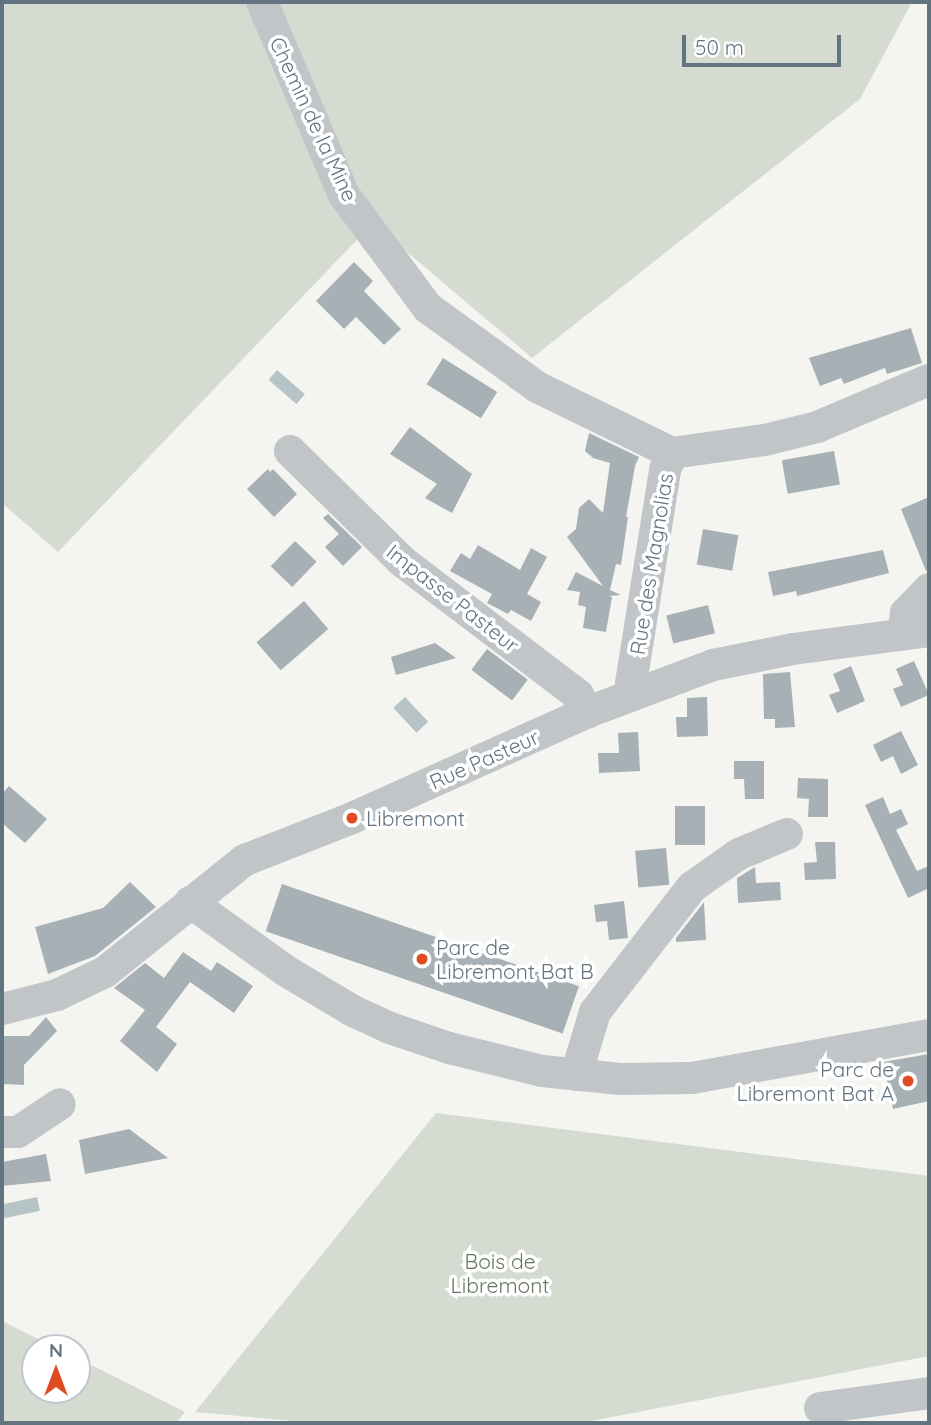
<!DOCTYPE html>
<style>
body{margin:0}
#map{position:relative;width:931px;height:1425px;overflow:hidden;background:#f4f4f0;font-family:Quicksand,sans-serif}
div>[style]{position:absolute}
.green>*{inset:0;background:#d5dbd1}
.water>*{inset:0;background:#b6c4c7;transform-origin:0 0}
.building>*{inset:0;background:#a7b0b5;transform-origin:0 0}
.minor>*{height:32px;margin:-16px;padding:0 16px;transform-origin:16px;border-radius:16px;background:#c1c5c8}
.dots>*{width:19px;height:19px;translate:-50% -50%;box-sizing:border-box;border:4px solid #fff;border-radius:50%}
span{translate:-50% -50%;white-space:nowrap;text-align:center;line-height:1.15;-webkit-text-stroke:7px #fff;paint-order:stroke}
.street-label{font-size:21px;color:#637481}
.poi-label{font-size:21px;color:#637481}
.left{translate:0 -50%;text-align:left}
.right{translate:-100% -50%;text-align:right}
.park-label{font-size:21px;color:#677862}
.frame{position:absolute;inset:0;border:4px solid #637481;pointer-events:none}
.north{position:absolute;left:21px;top:1334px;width:70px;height:70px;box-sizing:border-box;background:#fff;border:2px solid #c1c7cd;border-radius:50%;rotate:0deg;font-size:19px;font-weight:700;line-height:28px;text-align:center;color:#637481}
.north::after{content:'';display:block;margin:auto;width:24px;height:32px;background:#e14b23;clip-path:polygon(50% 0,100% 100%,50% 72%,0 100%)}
.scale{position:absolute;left:682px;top:35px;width:159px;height:32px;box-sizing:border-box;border:4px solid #637481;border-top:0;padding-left:9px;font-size:21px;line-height:24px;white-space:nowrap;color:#637481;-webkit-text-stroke:5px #fff;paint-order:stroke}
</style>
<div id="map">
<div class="green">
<i style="clip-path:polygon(2px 2px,912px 2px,860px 99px,532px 358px,373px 223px,58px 552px,2px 503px)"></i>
<i style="clip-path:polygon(436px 1113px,929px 1176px,929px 1356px,581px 1423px,315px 1423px,195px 1412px)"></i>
<i style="clip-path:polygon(2px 1321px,56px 1348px,35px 1348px,35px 1390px,77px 1390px,77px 1358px,185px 1412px,176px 1423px,2px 1423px)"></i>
</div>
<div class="water">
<i style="left:277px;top:370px;width:37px;height:13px;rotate:41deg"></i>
<i style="left:405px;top:697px;width:34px;height:16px;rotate:47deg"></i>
<i style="left:37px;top:1197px;width:14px;height:36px;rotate:78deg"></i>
</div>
<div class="building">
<i style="clip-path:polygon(354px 262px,373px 281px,364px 291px,401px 329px,384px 345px,356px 317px,344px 329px,316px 301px)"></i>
<i style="clip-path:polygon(911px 328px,922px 363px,887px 374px,885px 368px,844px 384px,841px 378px,820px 386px,809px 358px)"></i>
<i style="left:443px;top:358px;width:64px;height:31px;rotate:32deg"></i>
<i style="clip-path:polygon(410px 427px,472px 474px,452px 513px,425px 498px,437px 484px,390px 454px)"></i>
<i style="clip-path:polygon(589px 433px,639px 457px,635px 466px,626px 517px,628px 517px,621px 565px,616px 564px,610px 590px,621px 595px,609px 596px,612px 597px,606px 632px,583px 628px,586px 607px,578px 605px,580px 592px,567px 590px,576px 572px,603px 586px,567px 537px,576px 529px,579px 508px,589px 499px,603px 513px,610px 463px,593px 458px,585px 451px)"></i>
<i style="left:834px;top:451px;width:34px;height:53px;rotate:80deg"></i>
<i style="clip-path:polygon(268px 469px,270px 472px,273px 469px,297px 494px,274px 517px,247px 489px)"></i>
<i style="clip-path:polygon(929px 497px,929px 571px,926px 571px,901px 509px)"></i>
<i style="clip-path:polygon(328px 514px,362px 547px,343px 566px,325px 547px,339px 534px,323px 518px)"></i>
<i style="left:703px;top:529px;width:36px;height:36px;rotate:10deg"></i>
<i style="left:295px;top:541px;width:30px;height:35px;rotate:44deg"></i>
<i style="clip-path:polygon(478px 545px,520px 570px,531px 548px,547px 557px,527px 594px,541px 602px,531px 621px,511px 610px,508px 614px,487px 603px,492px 594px,450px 571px,461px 553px,470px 559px)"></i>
<i style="clip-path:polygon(883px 550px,889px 573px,797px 596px,796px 591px,773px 596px,768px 572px)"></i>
<i style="left:304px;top:601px;width:37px;height:63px;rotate:49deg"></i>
<i style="left:708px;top:605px;width:29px;height:43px;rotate:76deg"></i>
<i style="clip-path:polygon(435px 643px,456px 658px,396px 675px,391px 657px)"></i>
<i style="left:487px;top:649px;width:51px;height:26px;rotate:37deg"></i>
<i style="clip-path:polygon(914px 661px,929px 695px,901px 707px,893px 689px,903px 685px,896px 669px)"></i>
<i style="clip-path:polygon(851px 666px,865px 701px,837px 713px,829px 695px,840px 691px,833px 674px)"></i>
<i style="clip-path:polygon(790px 672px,795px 727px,775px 728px,775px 719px,764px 719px,763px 674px)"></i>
<i style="clip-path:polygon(707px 697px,708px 736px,677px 737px,676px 717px,687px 717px,687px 698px)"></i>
<i style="clip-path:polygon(901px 731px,918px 765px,901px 774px,893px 756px,881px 762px,873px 745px)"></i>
<i style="clip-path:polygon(638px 732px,640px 771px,599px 773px,598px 753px,619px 753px,618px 733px)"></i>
<i style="clip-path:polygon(734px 761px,764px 761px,764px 799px,745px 799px,744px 779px,734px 779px)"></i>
<i style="clip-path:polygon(798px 778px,828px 779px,828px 817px,808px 817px,809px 799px,797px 798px)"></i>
<i style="clip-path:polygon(9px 786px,47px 819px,25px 843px,2px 823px,2px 794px)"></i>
<i style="clip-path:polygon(883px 797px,890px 814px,901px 809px,908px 824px,896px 830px,917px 871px,929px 866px,929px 888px,908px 898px,865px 805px)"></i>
<i style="left:675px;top:806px;width:30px;height:39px"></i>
<i style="clip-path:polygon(815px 842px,835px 842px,836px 879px,805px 880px,804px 863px,817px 862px)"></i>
<i style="left:666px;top:848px;width:37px;height:31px;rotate:85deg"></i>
<i style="clip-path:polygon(755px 867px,756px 883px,780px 882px,781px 900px,738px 903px,737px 878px)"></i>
<i style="clip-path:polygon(130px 882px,156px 907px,95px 956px,48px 974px,35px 927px,103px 908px)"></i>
<i style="left:282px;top:884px;width:314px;height:50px;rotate:19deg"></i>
<i style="clip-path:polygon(624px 901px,628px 938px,609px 940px,607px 921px,596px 922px,594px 905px)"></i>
<i style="clip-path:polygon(704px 902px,706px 940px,676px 942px,676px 938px)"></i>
<i style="clip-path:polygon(183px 952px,211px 971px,217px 962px,253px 986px,234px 1013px,190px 982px,156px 1027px,177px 1044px,157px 1072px,120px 1041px,145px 1010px,114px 988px,145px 963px,164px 978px)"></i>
<i style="clip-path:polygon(46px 1017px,57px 1031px,24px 1065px,24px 1085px,2px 1084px,2px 1036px,29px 1036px)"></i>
<i style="clip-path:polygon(929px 1054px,929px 1101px,893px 1109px,883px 1062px)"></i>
<i style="clip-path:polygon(129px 1129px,168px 1158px,85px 1174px,79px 1140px)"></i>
<i style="clip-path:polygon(46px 1154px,51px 1181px,2px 1186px,2px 1162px)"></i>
</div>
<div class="minor">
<i style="left:262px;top:2px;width:210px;rotate:67deg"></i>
<i style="left:344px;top:195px;width:141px;rotate:53.4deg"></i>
<i style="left:428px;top:308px;width:135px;rotate:35.9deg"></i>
<i style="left:537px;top:387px;width:150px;rotate:26.1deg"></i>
<i style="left:290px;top:451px;width:158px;rotate:44.5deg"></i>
<i style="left:403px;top:562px;width:220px;rotate:37.2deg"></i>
<i style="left:578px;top:695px;width:20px;rotate:60deg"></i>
<i style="left:904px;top:634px;width:21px;rotate:-85deg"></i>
<i style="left:906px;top:613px;width:33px;rotate:-46deg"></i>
<i style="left:634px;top:693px;width:10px;rotate:-107deg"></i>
<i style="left:631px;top:683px;width:216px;rotate:-80.9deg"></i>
<i style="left:665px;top:470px;width:18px;rotate:-68deg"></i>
<i style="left:672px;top:453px;width:94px;rotate:-8deg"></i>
<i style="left:765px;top:440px;width:54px;rotate:-14deg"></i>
<i style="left:817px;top:427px;width:121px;rotate:-22.8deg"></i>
<i style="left:190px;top:902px;width:118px;rotate:35.7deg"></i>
<i style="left:286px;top:971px;width:78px;rotate:30.8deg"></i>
<i style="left:353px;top:1011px;width:41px;rotate:24.7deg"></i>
<i style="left:390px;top:1028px;width:62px;rotate:18.7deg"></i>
<i style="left:449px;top:1048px;width:96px;rotate:13.9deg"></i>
<i style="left:542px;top:1071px;width:79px;rotate:5.8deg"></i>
<i style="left:621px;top:1079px;width:71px;rotate:-0.8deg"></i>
<i style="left:692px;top:1078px;width:241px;rotate:-10.3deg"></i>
<i style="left:2px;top:1009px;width:57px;rotate:-14.3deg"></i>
<i style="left:57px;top:995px;width:53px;rotate:-25.6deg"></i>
<i style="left:105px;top:972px;width:179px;rotate:-38.7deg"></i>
<i style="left:245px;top:860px;width:115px;rotate:-21.4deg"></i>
<i style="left:352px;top:818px;width:259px;rotate:-24.2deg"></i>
<i style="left:588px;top:712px;width:134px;rotate:-20.6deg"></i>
<i style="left:713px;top:665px;width:82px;rotate:-11.3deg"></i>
<i style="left:793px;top:649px;width:137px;rotate:-7.5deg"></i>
<i style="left:576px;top:1075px;width:66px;rotate:-73.2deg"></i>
<i style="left:595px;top:1012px;width:158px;rotate:-52.2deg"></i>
<i style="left:692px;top:887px;width:57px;rotate:-35.1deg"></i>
<i style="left:739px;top:854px;width:52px;rotate:-22.6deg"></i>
<i style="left:2px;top:1132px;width:16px"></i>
<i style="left:18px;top:1132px;width:50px;rotate:-33.7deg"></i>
<i style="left:820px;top:1408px;width:110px;rotate:-7.8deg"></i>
</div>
<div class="dots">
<i style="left:352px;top:818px;background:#e14b23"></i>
<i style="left:422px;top:959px;background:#e14b23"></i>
<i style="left:908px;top:1081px;background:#e14b23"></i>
</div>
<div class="street-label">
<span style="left:314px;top:119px;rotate:65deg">Chemin de la Mine</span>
<span style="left:651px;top:564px;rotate:-81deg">Rue des Magnolias</span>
<span style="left:453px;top:598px;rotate:38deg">Impasse Pasteur</span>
<span style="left:484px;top:759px;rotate:-24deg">Rue Pasteur</span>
</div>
<div class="poi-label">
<span class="left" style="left:366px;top:818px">Libremont</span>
<span class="left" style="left:436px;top:959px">Parc de<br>Libremont Bat B</span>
<span class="right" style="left:894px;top:1081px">Parc de<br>Libremont Bat A</span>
</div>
<div class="park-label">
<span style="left:500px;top:1273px">Bois de<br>Libremont</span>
</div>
<div class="frame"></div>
<div class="north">N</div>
<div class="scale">50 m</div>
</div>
